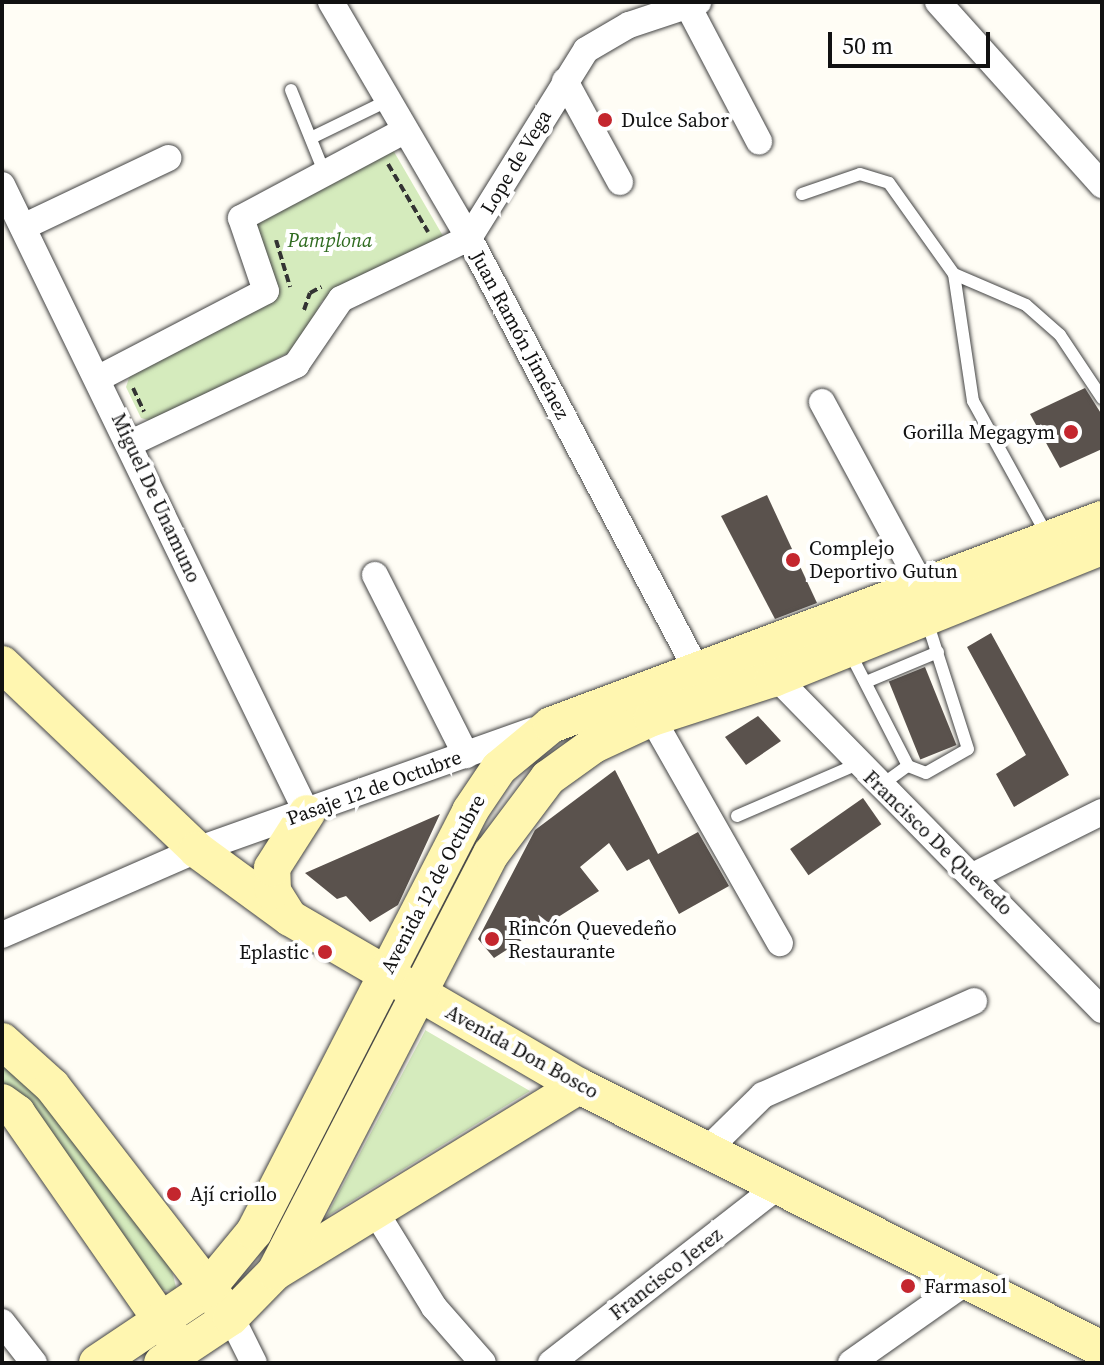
<!DOCTYPE html>
<meta charset="utf-8">
<style>
body{margin:0}
#map{position:relative;width:1104px;height:1365px;overflow:hidden;background:#fffdf5;font-family:"Source Serif 4",serif}
div>[style]{position:absolute}
.green>*{inset:0;background:#d5ebbd}
.building>*{inset:0;background:#5a524d;transform-origin:0 0}
.path>*{height:4px;margin-top:-2px;transform-origin:0;background:repeating-linear-gradient(90deg,#333 0 8px,transparent 0 12px)}
.roads{filter:drop-shadow(0 0 2px #444) drop-shadow(0 0 2px #444)}
.service>*{height:12px;margin:-6px;padding:0 6px;transform-origin:6px;border-radius:6px;background:#fff}
.minor>*{height:26px;margin:-13px;padding:0 13px;transform-origin:13px;border-radius:13px;background:#fff}
.secondary>*{height:36px;margin:-18px;padding:0 18px;transform-origin:18px;border-radius:18px;background:#fff6b0}
.dots>*{width:22px;height:22px;translate:-50% -50%;box-sizing:border-box;border:4px solid #fff;border-radius:50%}
span{translate:-50% -50%;white-space:nowrap;text-align:center;line-height:1.15;-webkit-text-stroke:8px #fff;paint-order:stroke}
.poi-label{font-size:20px;color:#111}
.left{translate:0 -50%;text-align:left}
.right{translate:-100% -50%;text-align:right}
.street-label{font-size:20px;color:#111}
.park-label{font-size:20px;color:#2f6b1f;font-style:italic}
.frame{position:absolute;inset:0;border:4px solid #111;pointer-events:none}
.scale{position:absolute;left:828px;top:32px;width:162px;height:36px;box-sizing:border-box;border:4px solid #111;border-top:0;padding-left:10px;font-size:24px;line-height:28px;white-space:nowrap;color:#111;-webkit-text-stroke:6px #fff;paint-order:stroke}
</style>
<div id="map">
<div class="green">
<i style="clip-path:polygon(393px 150px,443px 236px,322px 301px,298px 348px,152px 421px,141px 418px,126px 387px,130px 375px,271px 301px,252px 224px)"></i>
<i style="clip-path:polygon(425px 1030px,530px 1091px,326px 1217px,425px 1031px)"></i>
<i style="clip-path:polygon(2px 1059px,64px 1119px,172px 1271px,177px 1291px,161px 1290px,2px 1080px)"></i>
</div>
<div class="building">
<i style="clip-path:polygon(1085px 388px,1102px 415px,1102px 449px,1060px 468px,1030px 414px)"></i>
<i style="clip-path:polygon(767px 495px,817px 603px,775px 619px,721px 516px)"></i>
<i style="clip-path:polygon(991px 633px,1069px 775px,1014px 807px,996px 774px,1026px 755px,967px 647px)"></i>
<i style="left:925px;top:667px;width:84px;height:39px;rotate:68deg"></i>
<i style="clip-path:polygon(758px 716px,781px 741px,746px 765px,725px 737px)"></i>
<i style="clip-path:polygon(615px 770px,658px 854px,698px 832px,729px 886px,679px 914px,649px 859px,627px 871px,609px 843px,580px 867px,599px 891px,494px 958px,478px 939px,535px 830px)"></i>
<i style="left:863px;top:798px;width:32px;height:89px;rotate:55deg"></i>
<i style="clip-path:polygon(440px 814px,398px 905px,370px 922px,346px 896px,337px 899px,305px 873px)"></i>
</div>
<div class="path">
<i style="left:388px;top:164px;width:79px;rotate:59.5deg"></i>
<i style="left:276px;top:240px;width:49px;rotate:73.4deg"></i>
<i style="left:304px;top:310px;width:18px;rotate:-71deg"></i>
<i style="left:310px;top:293px;width:13px;rotate:-29deg"></i>
<i style="left:133px;top:388px;width:26px;rotate:65deg"></i>
</div>
<div class="roads">
<div class="service">
<i style="left:291px;top:90px;width:91px;rotate:68deg"></i>
<i style="left:311px;top:138px;width:85px;rotate:-26deg"></i>
<i style="left:802px;top:194px;width:61px;rotate:-19deg"></i>
<i style="left:860px;top:174px;width:30px;rotate:17deg"></i>
<i style="left:889px;top:183px;width:112px;rotate:54.5deg"></i>
<i style="left:954px;top:274px;width:128px;rotate:81.5deg"></i>
<i style="left:973px;top:401px;width:155px;rotate:61.1deg"></i>
<i style="left:954px;top:274px;width:78px;rotate:23.3deg"></i>
<i style="left:1026px;top:305px;width:45px;rotate:41.4deg"></i>
<i style="left:1060px;top:335px;width:76px;rotate:56.3deg"></i>
<i style="left:849px;top:651px;width:129px;rotate:62.8deg"></i>
<i style="left:908px;top:766px;width:19px;rotate:21deg"></i>
<i style="left:926px;top:773px;width:48px;rotate:-29.7deg"></i>
<i style="left:968px;top:749px;width:134px;rotate:-107.8deg"></i>
<i style="left:866px;top:682px;width:78px;rotate:-22.6deg"></i>
<i style="left:880px;top:786px;width:34px;rotate:-36deg"></i>
<i style="left:737px;top:816px;width:132px;rotate:-23.3deg"></i>
</div>
<div class="minor">
<i style="left:331px;top:2px;width:273px;rotate:59.7deg"></i>
<i style="left:469px;top:238px;width:493px;rotate:62.2deg"></i>
<i style="left:938px;top:2px;width:246px;rotate:48.1deg"></i>
<i style="left:688px;top:6px;width:153px;rotate:62.3deg"></i>
<i style="left:565px;top:81px;width:115px;rotate:61.4deg"></i>
<i style="left:2px;top:185px;width:698px;rotate:64.1deg"></i>
<i style="left:23px;top:227px;width:161px;rotate:-25.4deg"></i>
<i style="left:99px;top:378px;width:188px;rotate:-27.5deg"></i>
<i style="left:266px;top:291px;width:77px;rotate:-108.9deg"></i>
<i style="left:241px;top:218px;width:185px;rotate:-28.1deg"></i>
<i style="left:822px;top:402px;width:213px;rotate:61.6deg"></i>
<i style="left:131px;top:443px;width:183px;rotate:-25.3deg"></i>
<i style="left:296px;top:365px;width:80px;rotate:-55.7deg"></i>
<i style="left:341px;top:299px;width:142px;rotate:-25.5deg"></i>
<i style="left:469px;top:238px;width:221px;rotate:-58.1deg"></i>
<i style="left:586px;top:50px;width:50px;rotate:-30.2deg"></i>
<i style="left:629px;top:25px;width:73px;rotate:-18.4deg"></i>
<i style="left:375px;top:575px;width:202px;rotate:63.2deg"></i>
<i style="left:766px;top:667px;width:480px;rotate:45.6deg"></i>
<i style="left:652px;top:718px;width:259px;rotate:60.4deg"></i>
<i style="left:973px;top:876px;width:144px;rotate:-26.4deg"></i>
<i style="left:2px;top:935px;width:213px;rotate:-23.6deg"></i>
<i style="left:197px;top:850px;width:356px;rotate:-19.6deg"></i>
<i style="left:708px;top:1149px;width:77px;rotate:-44.5deg"></i>
<i style="left:763px;top:1095px;width:231px;rotate:-24deg"></i>
<i style="left:375px;top:1211px;width:113px;rotate:58.4deg"></i>
<i style="left:434px;top:1307px;width:74px;rotate:48.8deg"></i>
<i style="left:231px;top:1317px;width:51px;rotate:63.4deg"></i>
<i style="left:2px;top:1322px;width:52px;rotate:52deg"></i>
<i style="left:551px;top:1363px;width:291px;rotate:-37.9deg"></i>
<i style="left:851px;top:1363px;width:144px;rotate:-35.1deg"></i>
</div>
<div class="secondary">
<i style="left:2px;top:664px;width:269px;rotate:43.6deg"></i>
<i style="left:197px;top:850px;width:115px;rotate:36.2deg"></i>
<i style="left:290px;top:918px;width:334px;rotate:30.2deg"></i>
<i style="left:579px;top:1086px;width:585px;rotate:26.7deg"></i>
<i style="left:289px;top:917px;width:31px;rotate:-122deg"></i>
<i style="left:273px;top:891px;width:23px;rotate:-92deg"></i>
<i style="left:272px;top:868px;width:65px;rotate:-57.5deg"></i>
<i style="left:2px;top:1041px;width:67px;rotate:42deg"></i>
<i style="left:52px;top:1086px;width:279px;rotate:52.3deg"></i>
<i style="left:2px;top:1102px;width:19px;rotate:36deg"></i>
<i style="left:17px;top:1113px;width:279px;rotate:55.2deg"></i>
<i style="left:277px;top:1271px;width:354px;rotate:-31.5deg"></i>
<i style="left:97px;top:1363px;width:133px;rotate:-33.9deg"></i>
<i style="left:207px;top:1289px;width:74px;rotate:-50.5deg"></i>
<i style="left:254px;top:1232px;width:473px;rotate:-62.8deg"></i>
<i style="left:470px;top:811px;width:52px;rotate:-56deg"></i>
<i style="left:499px;top:768px;width:67px;rotate:-39.6deg"></i>
<i style="left:551px;top:725px;width:588px;rotate:-20.5deg"></i>
<i style="left:162px;top:1363px;width:83px;rotate:-33.7deg"></i>
<i style="left:231px;top:1317px;width:63px;rotate:-45.6deg"></i>
<i style="left:275px;top:1272px;width:471px;rotate:-62.7deg"></i>
<i style="left:491px;top:854px;width:95px;rotate:-53.1deg"></i>
<i style="left:548px;top:778px;width:57px;rotate:-35.7deg"></i>
<i style="left:594px;top:745px;width:64px;rotate:-25deg"></i>
<i style="left:652px;top:718px;width:127px;rotate:-17.9deg"></i>
<i style="left:773px;top:679px;width:354px;rotate:-21.9deg"></i>
</div>
</div>
<div class="dots">
<i style="left:605px;top:120px;background:#c4262e"></i>
<i style="left:1071px;top:432px;background:#c4262e"></i>
<i style="left:793px;top:560px;background:#c4262e"></i>
<i style="left:492px;top:939px;background:#c4262e"></i>
<i style="left:325px;top:952px;background:#c4262e"></i>
<i style="left:174px;top:1194px;background:#c4262e"></i>
<i style="left:908px;top:1286px;background:#c4262e"></i>
</div>
<div class="poi-label">
<span class="left" style="left:621px;top:120px">Dulce Sabor</span>
<span class="right" style="left:1055px;top:432px">Gorilla Megagym</span>
<span class="left" style="left:809px;top:560px">Complejo<br>Deportivo Gutun</span>
<span class="left" style="left:508px;top:940px">Rincón Quevedeño<br>Restaurante</span>
<span class="right" style="left:309px;top:952px">Eplastic</span>
<span class="left" style="left:190px;top:1194px">Ají criollo</span>
<span class="left" style="left:924px;top:1286px">Farmasol</span>
</div>
<div class="street-label">
<span style="left:516px;top:162px;rotate:-59deg">Lope de Vega</span>
<span style="left:520px;top:335px;rotate:62deg">Juan Ramón Jiménez</span>
<span style="left:156px;top:498px;rotate:65deg">Miguel De Unamuno</span>
<span style="left:374px;top:788px;rotate:-20deg">Pasaje 12 de Octubre</span>
<span style="left:938px;top:843px;rotate:44deg">Francisco De Quevedo</span>
<span style="left:433px;top:884px;rotate:-62deg">Avenida 12 de Octubre</span>
<span style="left:522px;top:1052px;rotate:29deg">Avenida Don Bosco</span>
<span style="left:666px;top:1274px;rotate:-38deg">Francisco Jerez</span>
</div>
<div class="park-label">
<span style="left:330px;top:240px">Pamplona</span>
</div>
<div class="frame"></div>
<div class="scale">50 m</div>
</div>
